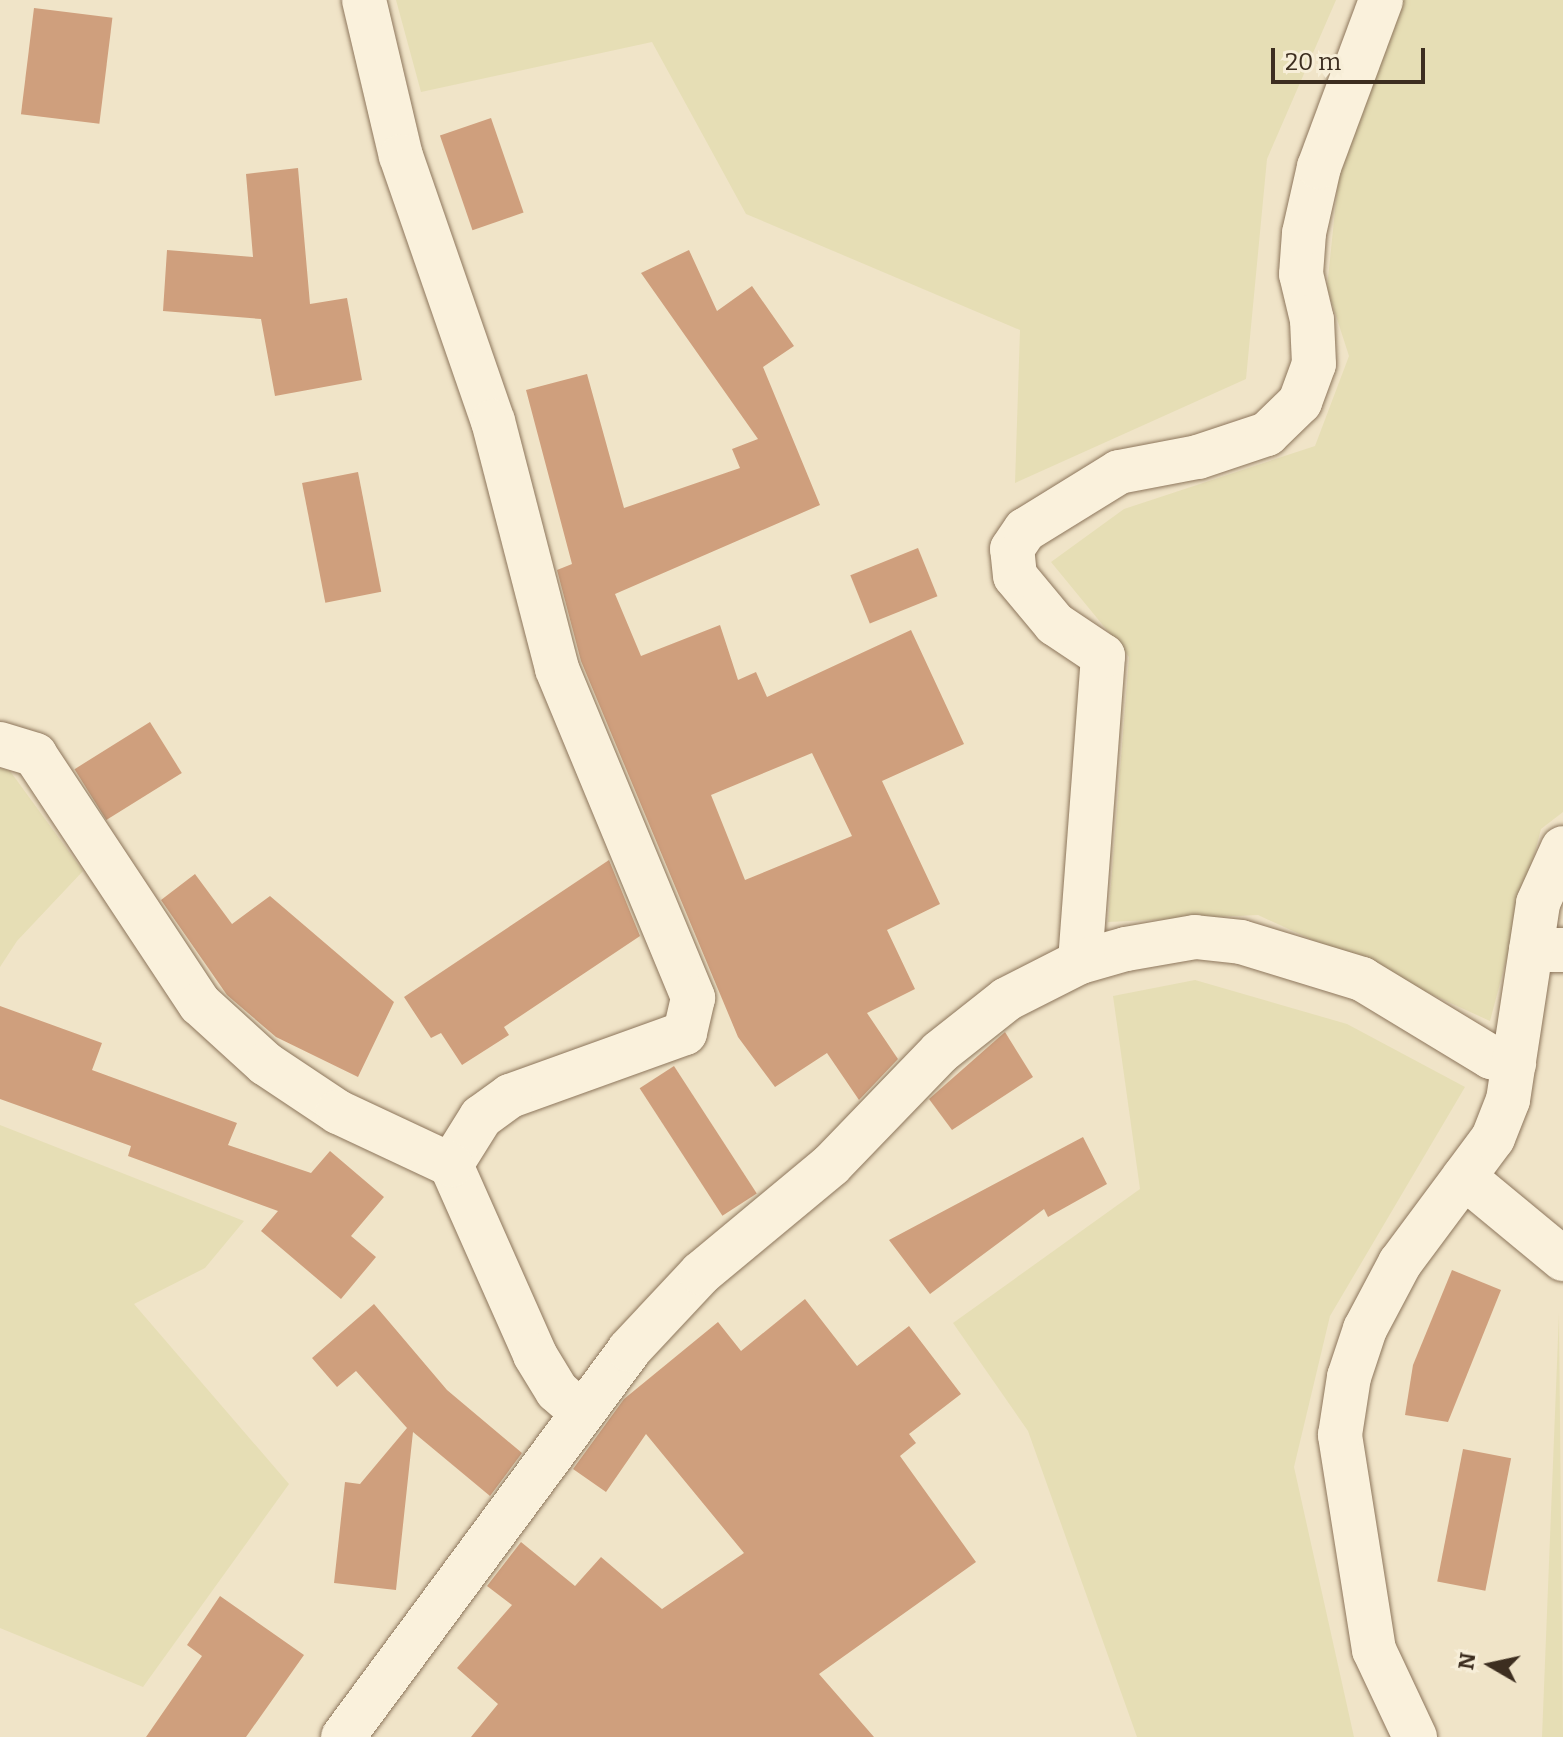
<!DOCTYPE html>
<style>
body{margin:0}
#map{position:relative;width:1563px;height:1737px;overflow:hidden;background:#f0e4c8;font-family:Bitter,serif}
div>[style]{position:absolute}
.farmland>*{inset:0;background:#e6deb5}
.building>*{inset:0;background:#cf9f7d;transform-origin:0 0}
.roads{filter:drop-shadow(0 0 2px #8d765c) drop-shadow(0 0 2px #8d765c)}
.street>*{height:44px;margin:-22px;padding:0 22px;transform-origin:22px;border-radius:22px;background:#faf1dc}
.secondary>*{height:44px;margin:-22px;padding:0 22px;transform-origin:22px;border-radius:22px;background:#faf1dc}
span{translate:-50% -50%;white-space:nowrap;text-align:center;line-height:1.15;-webkit-text-stroke:6px #f7eed8;paint-order:stroke}
.north{position:absolute;left:1451px;top:1625px;width:80px;height:80px;-webkit-text-stroke:6px #f7eed8;paint-order:stroke;rotate:279deg;font-size:22px;font-weight:700;line-height:32px;text-align:center;color:#3d2e20}
.north::after{content:'';display:block;margin:auto;width:28px;height:36px;background:#3d2e20;clip-path:polygon(50% 0,100% 100%,50% 72%,0 100%)}
.scale{position:absolute;left:1271px;top:48px;width:154px;height:36px;box-sizing:border-box;border:4px solid #3d2e20;border-top:0;padding-left:10px;font-size:24px;line-height:28px;white-space:nowrap;color:#3d2e20;-webkit-text-stroke:6px #f7eed8;paint-order:stroke}
</style>
<div id="map">
<div class="farmland">
<i style="clip-path:polygon(396px 0,1336px 0,1267px 159px,1246px 379px,1015px 483px,1020px 330px,746px 214px,652px 42px,421px 92px)"></i>
<i style="clip-path:polygon(1396px 0,1563px 0,1563px 812px,1541px 829px,1490px 1021px,1258px 915px,1108px 922px,1129px 657px,1051px 562px,1124px 509px,1315px 446px,1349px 356px,1327px 288px,1338px 182px)"></i>
<i style="clip-path:polygon(0 768px,10px 771px,83px 871px,17px 941px,0 967px)"></i>
<i style="clip-path:polygon(1195px 980px,1347px 1024px,1465px 1087px,1330px 1316px,1294px 1467px,1354px 1737px,1137px 1737px,1028px 1431px,953px 1323px,1140px 1189px,1113px 996px)"></i>
<i style="clip-path:polygon(0 1125px,244px 1221px,205px 1268px,134px 1304px,289px 1484px,143px 1687px,0 1628px)"></i>
<i style="clip-path:polygon(1559px 1313px,1563px 1737px,1542px 1737px)"></i>
</div>
<div class="building">
<i style="left:34px;top:8px;width:79px;height:107px;rotate:7deg"></i>
<i style="left:491px;top:118px;width:100px;height:54px;rotate:71deg"></i>
<i style="clip-path:polygon(298px 168px,310px 304px,347px 298px,362px 380px,275px 396px,261px 319px,163px 311px,167px 250px,253px 257px,246px 174px)"></i>
<i style="clip-path:polygon(evenodd,689px 250px,717px 311px,752px 286px,794px 346px,763px 367px,820px 505px,615px 594px,641px 656px,720px 625px,738px 680px,756px 672px,767px 697px,911px 630px,964px 744px,882px 781px,940px 904px,887px 930px,915px 989px,867px 1013px,898px 1059px,859px 1100px,827px 1053px,775px 1087px,738px 1037px,581px 661px,557px 570px,572px 564px,526px 390px,587px 374px,624px 508px,740px 468px,732px 449px,758px 439px,641px 273px,689px 250px,812px 753px,852px 836px,745px 880px,711px 795px,812px 753px)"></i>
<i style="left:358px;top:472px;width:122px;height:57px;rotate:79deg"></i>
<i style="left:918px;top:548px;width:52px;height:73px;rotate:68deg"></i>
<i style="left:150px;top:722px;width:60px;height:89px;rotate:58deg"></i>
<i style="clip-path:polygon(609px 860px,640px 936px,504px 1027px,509px 1035px,462px 1065px,441px 1033px,431px 1038px,404px 997px)"></i>
<i style="clip-path:polygon(195px 874px,232px 924px,270px 896px,394px 1002px,358px 1077px,276px 1037px,227px 995px,161px 900px)"></i>
<i style="clip-path:polygon(0 1006px,102px 1043px,92px 1070px,237px 1123px,228px 1145px,311px 1173px,330px 1151px,384px 1197px,351px 1236px,376px 1257px,341px 1299px,261px 1231px,278px 1211px,128px 1156px,131px 1146px,0 1099px)"></i>
<i style="clip-path:polygon(1005px 1032px,1033px 1077px,952px 1130px,929px 1099px)"></i>
<i style="left:674px;top:1066px;width:152px;height:41px;rotate:57deg"></i>
<i style="clip-path:polygon(1083px 1137px,1107px 1184px,1048px 1217px,1044px 1209px,930px 1294px,889px 1240px)"></i>
<i style="clip-path:polygon(1452px 1270px,1501px 1290px,1448px 1422px,1405px 1415px,1413px 1365px)"></i>
<i style="clip-path:polygon(805px 1299px,857px 1366px,909px 1326px,961px 1394px,909px 1434px,916px 1443px,900px 1456px,976px 1562px,819px 1674px,874px 1737px,471px 1737px,498px 1704px,457px 1668px,512px 1605px,487px 1586px,521px 1542px,575px 1586px,601px 1557px,662px 1609px,744px 1553px,646px 1434px,606px 1492px,573px 1469px,624px 1399px,718px 1322px,741px 1351px)"></i>
<i style="clip-path:polygon(374px 1304px,447px 1390px,522px 1453px,490px 1496px,413px 1432px,396px 1590px,334px 1583px,345px 1482px,360px 1484px,407px 1428px,356px 1371px,337px 1387px,312px 1358px)"></i>
<i style="left:1463px;top:1449px;width:49px;height:135px;rotate:11deg"></i>
<i style="clip-path:polygon(220px 1596px,304px 1655px,246px 1737px,146px 1737px,202px 1656px,187px 1645px)"></i>
</div>
<div class="roads">
<div class="street">
<i style="left:364px;top:0;width:160px;rotate:76.7deg"></i>
<i style="left:401px;top:156px;width:281px;rotate:70.9deg"></i>
<i style="left:493px;top:421px;width:256px;rotate:75.5deg"></i>
<i style="left:557px;top:669px;width:356px;rotate:67.5deg"></i>
<i style="left:693px;top:998px;width:36px;rotate:103deg"></i>
<i style="left:685px;top:1033px;width:186px;rotate:160.2deg"></i>
<i style="left:510px;top:1096px;width:36px;rotate:144deg"></i>
<i style="left:481px;top:1117px;width:57px;rotate:122deg"></i>
<i style="left:451px;top:1165px;width:208px;rotate:66.1deg"></i>
<i style="left:535px;top:1355px;width:42px;rotate:58.6deg"></i>
<i style="left:557px;top:1391px;width:32px;rotate:41deg"></i>
<i style="left:0;top:744px;width:37px;rotate:17deg"></i>
<i style="left:35px;top:755px;width:299px;rotate:56.5deg"></i>
<i style="left:200px;top:1004px;width:89px;rotate:42.3deg"></i>
<i style="left:266px;top:1064px;width:87px;rotate:33.7deg"></i>
<i style="left:338px;top:1112px;width:125px;rotate:25.1deg"></i>
<i style="left:1531px;top:950px;width:32px"></i>
<i style="left:1080px;top:962px;width:307px;rotate:-85.7deg"></i>
<i style="left:1103px;top:656px;width:58px;rotate:-146.3deg"></i>
<i style="left:1055px;top:624px;width:62px;rotate:-129.8deg"></i>
<i style="left:1015px;top:576px;width:27px;rotate:-96deg"></i>
<i style="left:1012px;top:549px;width:23px;rotate:-56deg"></i>
<i style="left:1025px;top:530px;width:110px;rotate:-31.7deg"></i>
<i style="left:1119px;top:472px;width:80px;rotate:-10.8deg"></i>
<i style="left:1198px;top:457px;width:73px;rotate:-18.4deg"></i>
<i style="left:1267px;top:434px;width:46px;rotate:-44.1deg"></i>
<i style="left:1300px;top:402px;width:40px;rotate:-69.8deg"></i>
<i style="left:1314px;top:364px;width:44px;rotate:-92.6deg"></i>
<i style="left:1312px;top:320px;width:47px;rotate:-103.4deg"></i>
<i style="left:1301px;top:274px;width:41px;rotate:-85.8deg"></i>
<i style="left:1304px;top:233px;width:68px;rotate:-77.2deg"></i>
<i style="left:1319px;top:167px;width:178px;rotate:-69.6deg"></i>
<i style="left:1464px;top:1177px;width:129px;rotate:39.6deg"></i>
<i style="left:343px;top:1737px;width:481px;rotate:-53.5deg"></i>
<i style="left:629px;top:1350px;width:105px;rotate:-46.9deg"></i>
<i style="left:701px;top:1273px;width:169px;rotate:-39.7deg"></i>
<i style="left:831px;top:1165px;width:157px;rotate:-46deg"></i>
<i style="left:940px;top:1052px;width:85px;rotate:-38.3deg"></i>
<i style="left:1007px;top:999px;width:82px;rotate:-26.9deg"></i>
<i style="left:1080px;top:962px;width:48px;rotate:-15.8deg"></i>
<i style="left:1126px;top:949px;width:70px;rotate:-9.9deg"></i>
<i style="left:1195px;top:937px;width:46px;rotate:6.2deg"></i>
<i style="left:1241px;top:942px;width:127px;rotate:17deg"></i>
<i style="left:1362px;top:979px;width:151px;rotate:31.2deg"></i>
<i style="left:1491px;top:1057px;width:24px;rotate:15deg"></i>
</div>
<div class="secondary">
<i style="left:1415px;top:1737px;width:96px;rotate:-115.2deg"></i>
<i style="left:1374px;top:1650px;width:218px;rotate:-99deg"></i>
<i style="left:1340px;top:1435px;width:59px;rotate:-81.2deg"></i>
<i style="left:1349px;top:1377px;width:51px;rotate:-71.6deg"></i>
<i style="left:1365px;top:1329px;width:75px;rotate:-62.1deg"></i>
<i style="left:1400px;top:1263px;width:156px;rotate:-53.4deg"></i>
<i style="left:1493px;top:1138px;width:41px;rotate:-68.5deg"></i>
<i style="left:1508px;top:1100px;width:199px;rotate:-81.3deg"></i>
<i style="left:1538px;top:903px;width:60px;rotate:-65.6deg"></i>
</div>
</div>
<div class="north">N</div>
<div class="scale">20 m</div>
</div>
